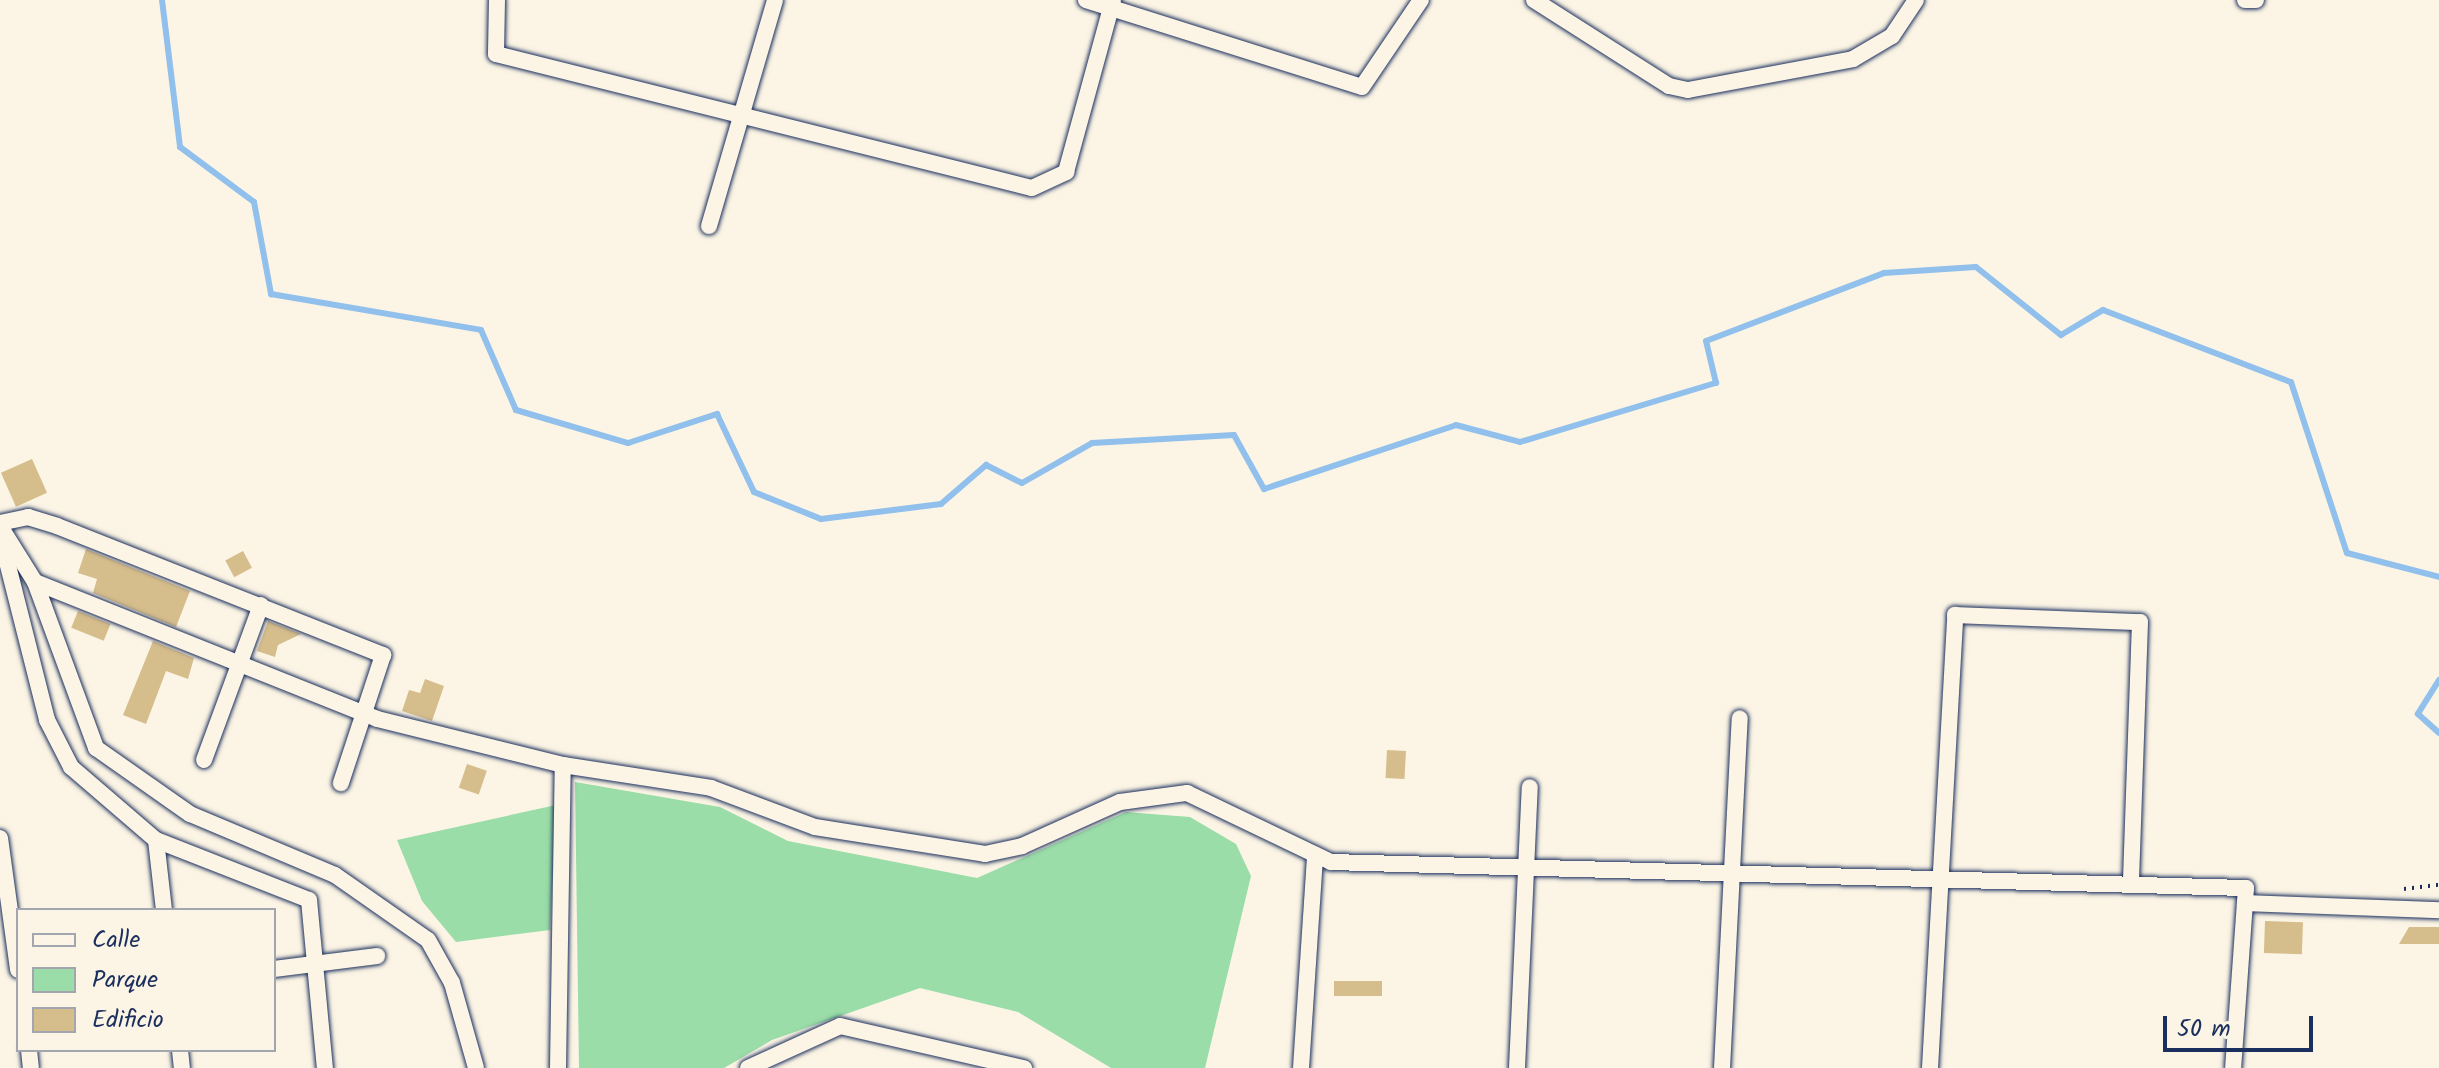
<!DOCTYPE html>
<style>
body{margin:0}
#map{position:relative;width:2439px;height:1068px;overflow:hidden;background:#fcf5e5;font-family:Kalam,sans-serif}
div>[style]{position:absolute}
.green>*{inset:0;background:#9adda8}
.stream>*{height:6px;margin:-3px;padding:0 3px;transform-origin:3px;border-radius:3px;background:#90c0eb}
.building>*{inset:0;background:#d6bd8c;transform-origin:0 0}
.path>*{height:4px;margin-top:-2px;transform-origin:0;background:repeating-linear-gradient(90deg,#1b2f5e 0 2px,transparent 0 8px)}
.roads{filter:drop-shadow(0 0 2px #1b2f5e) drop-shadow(0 0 2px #1b2f5e)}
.street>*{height:16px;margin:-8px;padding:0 8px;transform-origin:8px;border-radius:8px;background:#fcf5e5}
span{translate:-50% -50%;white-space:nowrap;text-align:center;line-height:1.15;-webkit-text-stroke:6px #fcf5e5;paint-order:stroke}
.legend{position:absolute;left:16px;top:908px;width:260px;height:144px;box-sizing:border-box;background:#fcf5e5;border:2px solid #a2a6af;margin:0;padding:10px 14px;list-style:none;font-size:24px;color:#1b2f5e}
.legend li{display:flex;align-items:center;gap:16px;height:40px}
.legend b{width:40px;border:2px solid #a2a6af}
.scale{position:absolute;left:2163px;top:1016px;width:150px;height:36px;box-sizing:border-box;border:4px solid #1b2f5e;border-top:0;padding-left:10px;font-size:24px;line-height:28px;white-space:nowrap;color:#1b2f5e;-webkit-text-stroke:6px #fcf5e5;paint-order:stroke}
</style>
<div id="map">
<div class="green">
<i style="clip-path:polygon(575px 782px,720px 807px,788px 841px,977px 878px,1126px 812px,1190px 817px,1236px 844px,1251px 876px,1205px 1068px,1111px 1068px,1018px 1012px,920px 988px,772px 1040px,724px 1068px,579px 1068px)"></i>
<i style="clip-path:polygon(556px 805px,550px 930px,456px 942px,422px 901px,397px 840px)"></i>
</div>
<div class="stream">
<i style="left:162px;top:0;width:148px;rotate:83deg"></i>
<i style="left:180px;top:147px;width:92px;rotate:36.6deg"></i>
<i style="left:254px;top:202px;width:94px;rotate:79.5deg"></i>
<i style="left:271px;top:294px;width:213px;rotate:9.7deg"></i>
<i style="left:481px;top:330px;width:87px;rotate:66.4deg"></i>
<i style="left:516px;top:410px;width:117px;rotate:16.4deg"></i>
<i style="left:628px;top:443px;width:94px;rotate:-18deg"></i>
<i style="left:717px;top:414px;width:86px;rotate:64.6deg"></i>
<i style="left:754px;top:492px;width:72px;rotate:21.9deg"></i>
<i style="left:821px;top:519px;width:121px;rotate:-7.1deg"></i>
<i style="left:941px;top:504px;width:60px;rotate:-40.9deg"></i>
<i style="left:986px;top:465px;width:40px;rotate:26.6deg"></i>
<i style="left:1022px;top:483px;width:81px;rotate:-29.7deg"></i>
<i style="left:1092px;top:443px;width:142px;rotate:-3.2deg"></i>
<i style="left:1234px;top:435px;width:62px;rotate:60.9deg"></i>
<i style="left:1264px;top:489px;width:202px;rotate:-18.4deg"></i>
<i style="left:1456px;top:425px;width:66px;rotate:14.9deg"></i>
<i style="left:1520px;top:442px;width:205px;rotate:-16.8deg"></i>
<i style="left:1716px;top:383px;width:43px;rotate:-103.4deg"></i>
<i style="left:1706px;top:341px;width:191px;rotate:-20.9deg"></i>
<i style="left:1884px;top:273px;width:92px;rotate:-3.7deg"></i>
<i style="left:1976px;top:267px;width:109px;rotate:38.7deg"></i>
<i style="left:2061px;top:335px;width:49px;rotate:-30.8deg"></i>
<i style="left:2103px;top:310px;width:201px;rotate:21deg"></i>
<i style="left:2291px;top:382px;width:180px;rotate:71.9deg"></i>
<i style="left:2347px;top:553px;width:95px;rotate:14.6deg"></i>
<i style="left:2439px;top:680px;width:40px;rotate:122deg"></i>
<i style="left:2418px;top:714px;width:28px;rotate:42deg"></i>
</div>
<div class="building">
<i style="left:32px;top:459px;width:37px;height:34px;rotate:66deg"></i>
<i style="clip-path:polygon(86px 549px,190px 591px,176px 627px,93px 593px,97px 579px,78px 573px)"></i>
<i style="left:243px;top:551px;width:19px;height:20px;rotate:62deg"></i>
<i style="left:78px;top:611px;width:35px;height:18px;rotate:22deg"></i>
<i style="clip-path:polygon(268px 621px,301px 634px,278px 645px,275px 657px,257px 651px)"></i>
<i style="clip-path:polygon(153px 641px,194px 658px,188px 679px,166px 671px,146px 724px,123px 715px)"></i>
<i style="clip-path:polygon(425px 679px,444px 686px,432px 721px,402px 711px,409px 690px,420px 693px)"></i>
<i style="left:1387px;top:750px;width:19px;height:28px;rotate:3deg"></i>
<i style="left:467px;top:764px;width:21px;height:25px;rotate:19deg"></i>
<i style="left:2265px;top:921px;width:38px;height:32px;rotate:2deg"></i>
<i style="clip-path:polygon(2409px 927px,2439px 927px,2439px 944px,2399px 944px)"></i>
<i style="left:1382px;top:981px;width:15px;height:48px;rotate:90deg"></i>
</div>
<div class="path">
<i style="left:2404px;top:889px;width:35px;rotate:-7deg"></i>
</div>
<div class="roads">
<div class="street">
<i style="left:497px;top:0;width:54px;rotate:91.1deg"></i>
<i style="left:496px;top:54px;width:552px;rotate:14.04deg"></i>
<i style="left:1032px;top:188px;width:38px;rotate:-25deg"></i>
<i style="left:1066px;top:172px;width:178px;rotate:-74.7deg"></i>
<i style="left:1086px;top:0;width:289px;rotate:17.5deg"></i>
<i style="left:1362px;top:87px;width:105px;rotate:-55.9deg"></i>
<i style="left:1534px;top:0;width:160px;rotate:32.5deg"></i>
<i style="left:1669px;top:86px;width:19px;rotate:12deg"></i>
<i style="left:1688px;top:90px;width:168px;rotate:-10.6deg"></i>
<i style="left:1853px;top:59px;width:45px;rotate:-30.5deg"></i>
<i style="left:1892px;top:36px;width:43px;rotate:-56.3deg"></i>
<i style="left:2245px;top:0;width:11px"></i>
<i style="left:709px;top:226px;width:235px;rotate:-73.7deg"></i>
<i style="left:0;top:523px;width:29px;rotate:-12deg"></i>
<i style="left:28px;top:517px;width:30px;rotate:17deg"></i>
<i style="left:57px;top:526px;width:351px;rotate:21.6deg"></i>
<i style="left:383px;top:655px;width:135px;rotate:108.2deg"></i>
<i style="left:0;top:526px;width:66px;rotate:58deg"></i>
<i style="left:35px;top:582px;width:177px;rotate:69.8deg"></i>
<i style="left:96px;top:748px;width:115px;rotate:35.1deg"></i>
<i style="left:190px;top:814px;width:157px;rotate:22.8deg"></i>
<i style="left:335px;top:875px;width:113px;rotate:35deg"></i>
<i style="left:428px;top:940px;width:49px;rotate:60.8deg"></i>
<i style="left:452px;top:983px;width:88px;rotate:74.2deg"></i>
<i style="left:0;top:534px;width:192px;rotate:75.8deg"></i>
<i style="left:47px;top:720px;width:53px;rotate:62.9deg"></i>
<i style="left:71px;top:767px;width:112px;rotate:40.7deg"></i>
<i style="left:156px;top:840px;width:70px;rotate:83.5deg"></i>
<i style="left:35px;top:582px;width:368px;rotate:21.8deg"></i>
<i style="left:377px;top:719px;width:192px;rotate:13.9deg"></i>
<i style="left:563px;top:765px;width:150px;rotate:8.8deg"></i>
<i style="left:711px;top:788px;width:111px;rotate:20.6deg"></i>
<i style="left:815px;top:827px;width:172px;rotate:9deg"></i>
<i style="left:985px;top:854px;width:38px;rotate:-12deg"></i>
<i style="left:1022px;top:846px;width:107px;rotate:-24.2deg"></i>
<i style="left:1120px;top:802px;width:68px;rotate:-7.7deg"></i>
<i style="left:1187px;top:793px;width:160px;rotate:25.6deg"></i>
<i style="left:1331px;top:862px;width:915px;rotate:1.63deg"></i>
<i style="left:2246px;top:888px;width:180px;rotate:94.1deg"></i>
<i style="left:204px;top:760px;width:165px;rotate:-69.8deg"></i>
<i style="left:0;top:838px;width:133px;rotate:82.2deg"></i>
<i style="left:156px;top:840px;width:164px;rotate:21.4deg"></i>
<i style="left:309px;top:900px;width:169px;rotate:84.6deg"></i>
<i style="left:2245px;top:903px;width:194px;rotate:2.1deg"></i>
<i style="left:274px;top:969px;width:104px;rotate:-7.2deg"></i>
<i style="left:29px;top:1050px;width:18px;rotate:84deg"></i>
<i style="left:180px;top:1050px;width:18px;rotate:84deg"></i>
<i style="left:558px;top:1068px;width:303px;rotate:-89.1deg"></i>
<i style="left:748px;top:1068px;width:101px;rotate:-24.5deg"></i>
<i style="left:840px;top:1026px;width:189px;rotate:12.9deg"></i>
<i style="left:1301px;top:1068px;width:213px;rotate:-86.2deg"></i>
<i style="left:1517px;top:1068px;width:281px;rotate:-87.4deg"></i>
<i style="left:1722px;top:1068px;width:350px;rotate:-87.1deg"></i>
<i style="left:1930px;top:1068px;width:454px;rotate:-86.8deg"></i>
<i style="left:1955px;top:615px;width:185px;rotate:2.2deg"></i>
<i style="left:2140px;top:622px;width:258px;rotate:92deg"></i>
</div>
</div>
<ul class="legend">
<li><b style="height:10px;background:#fcf5e5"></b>Calle</li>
<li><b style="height:22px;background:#9adda8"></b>Parque</li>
<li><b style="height:22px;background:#d6bd8c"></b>Edificio</li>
</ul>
<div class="scale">50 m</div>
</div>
